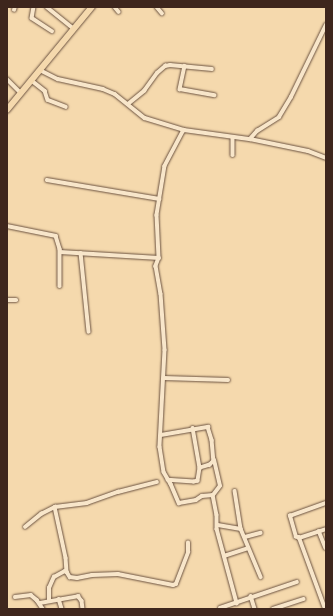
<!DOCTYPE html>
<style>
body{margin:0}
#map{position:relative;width:333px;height:616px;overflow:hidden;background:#f5d9ad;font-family:"Sorts Mill Goudy",serif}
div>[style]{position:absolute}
.roads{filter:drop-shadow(0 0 1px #6c5341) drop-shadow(0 0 1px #6c5341)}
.minor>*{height:3.5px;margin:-1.75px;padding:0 1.75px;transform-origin:1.75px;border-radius:1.75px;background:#f8e6ca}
.trunk>*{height:5.5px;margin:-2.75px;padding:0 2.75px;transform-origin:2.75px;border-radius:2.75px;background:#f5d9ad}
span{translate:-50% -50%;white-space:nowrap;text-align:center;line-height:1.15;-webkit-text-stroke:3.5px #f8e6ca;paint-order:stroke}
.frame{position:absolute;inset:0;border:8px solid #3e261d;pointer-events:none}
</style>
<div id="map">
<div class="roads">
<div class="minor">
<i style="left:34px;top:7px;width:11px;rotate:100deg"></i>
<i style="left:32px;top:18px;width:24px;rotate:33deg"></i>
<i style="left:47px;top:7px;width:33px;rotate:39deg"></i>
<i style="left:115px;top:7px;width:6px;rotate:51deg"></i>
<i style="left:157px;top:7px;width:8px;rotate:50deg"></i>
<i style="left:14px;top:10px;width:3px;rotate:-72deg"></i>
<i style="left:185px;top:66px;width:24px;rotate:102deg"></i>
<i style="left:180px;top:89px;width:35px;rotate:10deg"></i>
<i style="left:40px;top:70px;width:20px;rotate:27deg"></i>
<i style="left:58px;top:79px;width:46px;rotate:12.5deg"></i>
<i style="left:103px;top:89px;width:13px;rotate:23deg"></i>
<i style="left:115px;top:94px;width:38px;rotate:39deg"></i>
<i style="left:145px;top:118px;width:41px;rotate:17.1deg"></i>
<i style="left:184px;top:130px;width:67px;rotate:7.8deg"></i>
<i style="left:250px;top:139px;width:59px;rotate:11.7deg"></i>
<i style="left:308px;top:151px;width:19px;rotate:21deg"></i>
<i style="left:7px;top:79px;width:20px;rotate:45deg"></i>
<i style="left:31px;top:80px;width:18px;rotate:38deg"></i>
<i style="left:45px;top:91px;width:9px;rotate:72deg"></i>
<i style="left:48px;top:100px;width:19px;rotate:21deg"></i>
<i style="left:128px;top:104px;width:21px;rotate:-39deg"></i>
<i style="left:144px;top:91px;width:22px;rotate:-54deg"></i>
<i style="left:157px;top:73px;width:11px;rotate:-41deg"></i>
<i style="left:165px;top:66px;width:5px;rotate:-11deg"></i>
<i style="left:170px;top:65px;width:42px;rotate:5.4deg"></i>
<i style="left:184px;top:130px;width:41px;rotate:117.8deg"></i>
<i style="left:165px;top:166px;width:50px;rotate:99.3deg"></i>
<i style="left:157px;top:215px;width:43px;rotate:87.3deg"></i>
<i style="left:159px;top:258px;width:9px;rotate:111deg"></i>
<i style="left:156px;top:266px;width:28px;rotate:80deg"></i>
<i style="left:161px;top:294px;width:56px;rotate:85.9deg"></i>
<i style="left:165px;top:350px;width:97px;rotate:93deg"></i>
<i style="left:160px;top:447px;width:25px;rotate:81deg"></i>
<i style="left:164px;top:472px;width:14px;rotate:60deg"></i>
<i style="left:171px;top:484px;width:21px;rotate:67deg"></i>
<i style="left:179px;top:503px;width:17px;rotate:-10deg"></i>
<i style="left:196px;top:500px;width:7px;rotate:-34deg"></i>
<i style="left:202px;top:496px;width:11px;rotate:-5deg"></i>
<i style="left:213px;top:495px;width:20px;rotate:79deg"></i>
<i style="left:217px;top:515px;width:14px;rotate:90deg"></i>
<i style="left:217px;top:529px;width:77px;rotate:74.9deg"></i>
<i style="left:233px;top:137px;width:18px;rotate:90deg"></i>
<i style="left:250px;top:139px;width:11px;rotate:-49deg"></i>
<i style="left:257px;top:131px;width:26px;rotate:-32deg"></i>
<i style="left:279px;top:117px;width:23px;rotate:-59deg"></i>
<i style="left:291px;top:97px;width:80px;rotate:-64.1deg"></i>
<i style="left:47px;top:180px;width:114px;rotate:9.6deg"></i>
<i style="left:7px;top:226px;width:50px;rotate:11.5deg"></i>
<i style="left:56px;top:236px;width:14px;rotate:73deg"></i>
<i style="left:60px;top:249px;width:37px;rotate:90deg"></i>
<i style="left:60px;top:252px;width:99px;rotate:3.5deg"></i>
<i style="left:81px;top:253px;width:79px;rotate:84.2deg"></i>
<i style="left:7px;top:300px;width:9px"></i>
<i style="left:164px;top:378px;width:64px;rotate:1.8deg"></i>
<i style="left:193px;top:428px;width:41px;rotate:80.1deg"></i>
<i style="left:161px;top:435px;width:48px;rotate:-9.7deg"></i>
<i style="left:208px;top:427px;width:14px;rotate:73deg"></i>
<i style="left:212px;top:440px;width:21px;rotate:85deg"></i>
<i style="left:214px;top:461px;width:6px;rotate:135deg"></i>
<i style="left:210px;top:465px;width:10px;rotate:163deg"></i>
<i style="left:200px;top:468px;width:13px;rotate:99deg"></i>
<i style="left:198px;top:481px;width:4px;rotate:166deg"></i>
<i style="left:194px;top:482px;width:26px;rotate:-176deg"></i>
<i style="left:235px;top:491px;width:38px;rotate:81deg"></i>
<i style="left:241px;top:529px;width:52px;rotate:67.4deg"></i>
<i style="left:213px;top:495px;width:11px;rotate:-52deg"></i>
<i style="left:220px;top:486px;width:26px;rotate:-103deg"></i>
<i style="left:55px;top:507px;width:52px;rotate:77.8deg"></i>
<i style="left:66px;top:558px;width:14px;rotate:86deg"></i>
<i style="left:218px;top:525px;width:23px;rotate:10deg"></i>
<i style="left:25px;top:527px;width:21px;rotate:-39deg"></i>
<i style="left:41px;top:514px;width:16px;rotate:-27deg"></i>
<i style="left:55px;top:507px;width:32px;rotate:-7deg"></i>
<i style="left:87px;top:503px;width:33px;rotate:-20deg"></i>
<i style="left:118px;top:492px;width:40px;rotate:-14.4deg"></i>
<i style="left:319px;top:531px;width:18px;rotate:68deg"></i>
<i style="left:245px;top:537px;width:16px;rotate:-15deg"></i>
<i style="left:299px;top:538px;width:28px;rotate:-18deg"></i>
<i style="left:224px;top:556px;width:25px;rotate:-18deg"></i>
<i style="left:251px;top:596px;width:14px;rotate:73deg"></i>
<i style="left:15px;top:597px;width:16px;rotate:-7deg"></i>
<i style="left:31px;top:595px;width:8px;rotate:40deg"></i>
<i style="left:37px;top:600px;width:11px;rotate:56deg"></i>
<i style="left:59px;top:599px;width:10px;rotate:73deg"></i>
<i style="left:49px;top:601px;width:13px;rotate:-90deg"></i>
<i style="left:49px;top:588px;width:12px;rotate:-66deg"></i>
<i style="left:54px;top:577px;width:13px;rotate:-29deg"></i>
<i style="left:65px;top:571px;width:2px;rotate:27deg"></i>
<i style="left:67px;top:572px;width:6px;rotate:59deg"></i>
<i style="left:70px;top:577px;width:7px;rotate:8deg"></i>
<i style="left:77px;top:578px;width:15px;rotate:-11deg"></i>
<i style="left:92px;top:575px;width:26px;rotate:-2deg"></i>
<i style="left:118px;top:574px;width:56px;rotate:11.3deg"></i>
<i style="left:173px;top:585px;width:3px;rotate:-18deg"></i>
<i style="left:176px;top:584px;width:34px;rotate:-69deg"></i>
<i style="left:188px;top:552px;width:9px;rotate:-90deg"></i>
<i style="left:40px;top:603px;width:39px;rotate:-10deg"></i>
<i style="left:78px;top:596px;width:6px;rotate:51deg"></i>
<i style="left:82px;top:601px;width:8px;rotate:83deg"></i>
<i style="left:220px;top:608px;width:81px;rotate:-18.7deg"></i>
<i style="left:273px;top:609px;width:32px;rotate:-18deg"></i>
<i style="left:325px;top:609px;width:76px;rotate:-110.1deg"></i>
<i style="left:299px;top:538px;width:3px;rotate:-162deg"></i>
<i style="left:296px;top:537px;width:22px;rotate:-106deg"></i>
<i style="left:290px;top:516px;width:38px;rotate:-20deg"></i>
</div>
<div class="trunk">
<i style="left:7px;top:110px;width:134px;rotate:-50.5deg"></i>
</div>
</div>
<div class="frame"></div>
</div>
